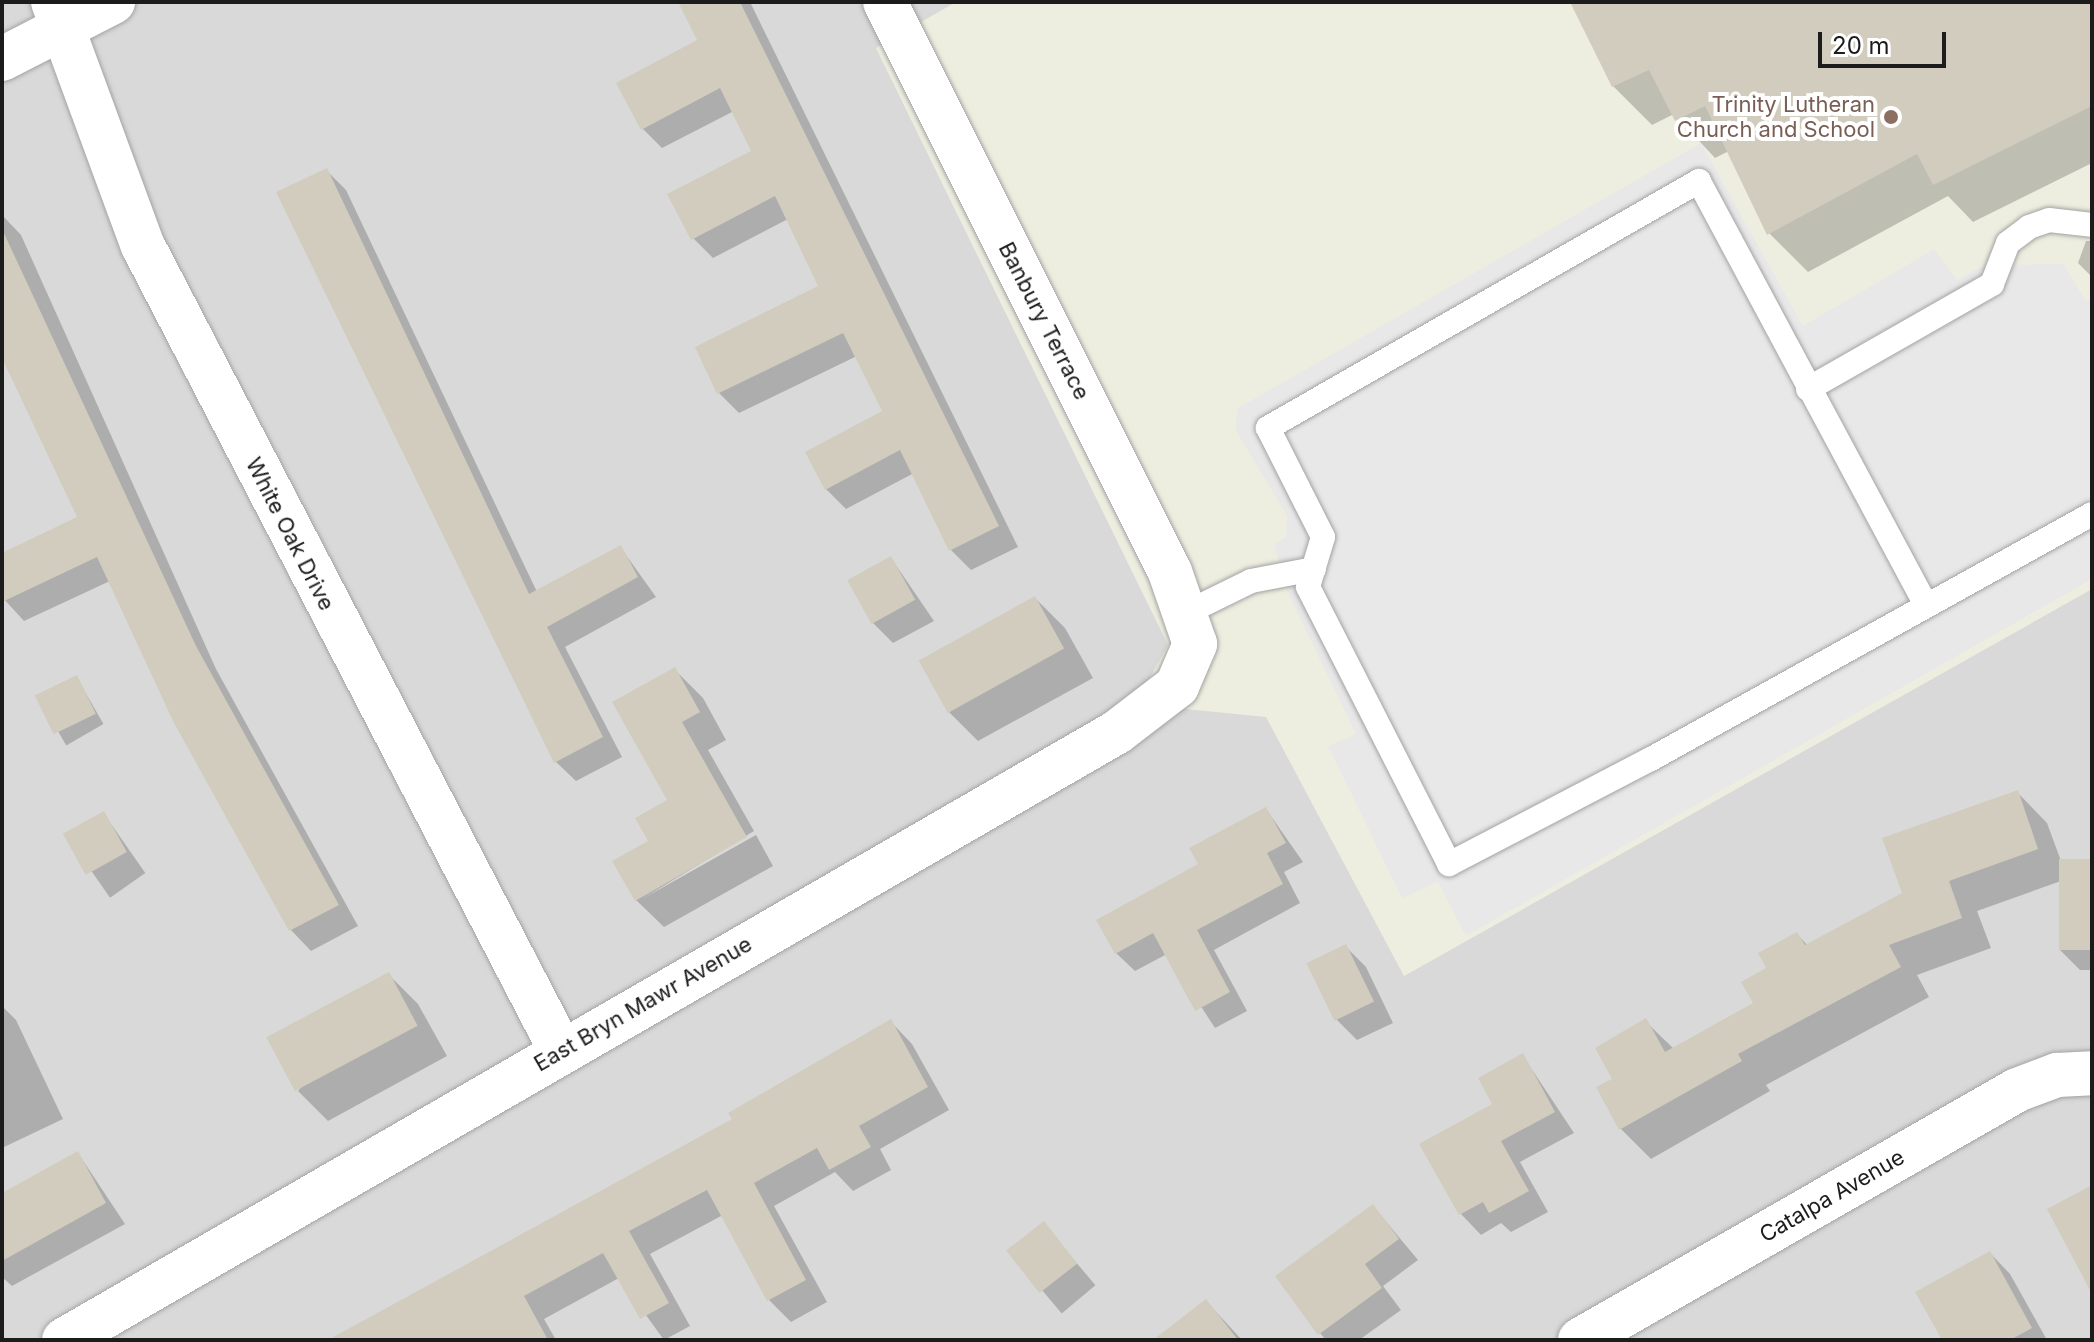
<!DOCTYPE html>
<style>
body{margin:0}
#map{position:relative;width:2094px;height:1342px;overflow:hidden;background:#eeeee0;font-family:Inter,sans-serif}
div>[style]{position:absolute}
.residential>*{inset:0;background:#dad9d9}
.parking>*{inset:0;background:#e8e8e8}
.shadow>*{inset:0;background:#0003;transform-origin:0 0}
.building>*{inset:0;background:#d1ccbd;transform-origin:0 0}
.roads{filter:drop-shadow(0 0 2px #a3a3a3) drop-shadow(0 0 2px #a3a3a3)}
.lane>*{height:24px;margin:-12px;padding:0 12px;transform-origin:12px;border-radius:12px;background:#fff}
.street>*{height:44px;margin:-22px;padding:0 22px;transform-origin:22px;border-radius:22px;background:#fff}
.dots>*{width:22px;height:22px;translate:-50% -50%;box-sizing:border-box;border:4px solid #fff;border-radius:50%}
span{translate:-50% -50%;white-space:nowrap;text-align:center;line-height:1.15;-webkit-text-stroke:8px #fff;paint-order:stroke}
.education-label{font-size:22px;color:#785e54}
.right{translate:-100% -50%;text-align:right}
.street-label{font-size:22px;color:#1c1c1c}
.frame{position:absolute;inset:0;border:4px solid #1c1c1c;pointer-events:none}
.scale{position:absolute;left:1818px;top:32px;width:128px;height:36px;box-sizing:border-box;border:4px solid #1c1c1c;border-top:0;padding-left:10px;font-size:24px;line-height:28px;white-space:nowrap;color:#1c1c1c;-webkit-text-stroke:6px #fff;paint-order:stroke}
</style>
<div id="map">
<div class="residential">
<i style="clip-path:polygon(2px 2px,956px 2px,876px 48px,1168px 645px,1135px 704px,1266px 717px,1404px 976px,2092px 589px,2092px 1340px,2px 1340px)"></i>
</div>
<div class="parking">
<i style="clip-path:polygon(1701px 143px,1803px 326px,1934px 249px,1957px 280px,1985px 265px,2064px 264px,2085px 300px,2092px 298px,2092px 579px,1466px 936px,1438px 882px,1402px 898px,1328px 746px,1356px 734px,1289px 596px,1274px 545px,1286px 536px,1287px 516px,1235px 429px,1238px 408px)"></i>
</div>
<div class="shadow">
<i style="clip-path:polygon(680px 2px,750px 2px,1018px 547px,971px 570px,951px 550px,914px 473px,846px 509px,826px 489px,884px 412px,857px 356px,739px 413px,719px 393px,697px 348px,821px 286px,788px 219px,713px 258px,693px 238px,754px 152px,734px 111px,662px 148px,642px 128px,699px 41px)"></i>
<i style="clip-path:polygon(1572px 2px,2092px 2px,2092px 163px,1973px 222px,1948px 196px,1808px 272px,1769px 233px,1729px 151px,1715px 158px,1674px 114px,1652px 125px,1613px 86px)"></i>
<i style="clip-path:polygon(327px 171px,346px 190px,537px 592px,621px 548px,656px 597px,565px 647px,622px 757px,576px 781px,556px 762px)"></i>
<i style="clip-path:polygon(2px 215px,21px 235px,216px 669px,358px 926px,311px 951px,291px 930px,175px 720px,110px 581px,24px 621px,2px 597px,2px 555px,80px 518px,2px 355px)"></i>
<i style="clip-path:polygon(2086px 241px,2092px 241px,2092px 277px,2078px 263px)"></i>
<i style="clip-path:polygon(891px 558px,934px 621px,893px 643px,873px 623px)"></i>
<i style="clip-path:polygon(1035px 598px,1065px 628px,1093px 678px,978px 741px,948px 711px)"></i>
<i style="clip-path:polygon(675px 670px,703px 698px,726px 740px,708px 750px,754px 831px,642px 899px,756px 835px,773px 866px,664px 927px,636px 900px,670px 801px)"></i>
<i style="left:77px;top:678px;width:53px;height:43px;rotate:60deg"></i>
<i style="clip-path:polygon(2017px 792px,2047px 823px,2061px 861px,2092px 861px,2092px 970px,2080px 970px,2059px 949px,2061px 881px,1977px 911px,1991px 948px,1917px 975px,1929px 997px,1766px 1085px,1770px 1091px,1651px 1159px,1621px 1129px,1615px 1080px,1645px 1021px,1674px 1049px,1755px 1004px,1769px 969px,1797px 934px,1808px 946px,1904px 894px)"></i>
<i style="clip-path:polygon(1266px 809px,1303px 862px,1284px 872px,1300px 903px,1214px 950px,1247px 1011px,1215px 1028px,1167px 954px,1135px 971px,1116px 953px)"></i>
<i style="left:104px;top:814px;width:72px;height:43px;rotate:55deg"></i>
<i style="clip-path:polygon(1346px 947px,1366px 967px,1393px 1023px,1357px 1040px,1337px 1020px,1309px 965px)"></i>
<i style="clip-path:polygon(388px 974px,418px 1004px,447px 1056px,328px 1121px,298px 1091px)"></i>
<i style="clip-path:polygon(2px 1006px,16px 1020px,63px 1119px,2px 1148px)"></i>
<i style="clip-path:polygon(890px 1021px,912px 1044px,949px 1110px,880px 1149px,891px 1170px,853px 1191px,835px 1172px,774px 1206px,827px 1302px,791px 1322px,769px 1300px,723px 1215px,650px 1254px,690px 1326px,664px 1340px,619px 1278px,544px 1319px,556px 1340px,330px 1340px,735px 1120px)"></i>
<i style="clip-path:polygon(1523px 1056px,1574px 1133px,1520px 1162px,1548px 1212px,1511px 1232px,1501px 1223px,1481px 1235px,1461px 1214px,1421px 1144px,1495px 1104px)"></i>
<i style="clip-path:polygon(78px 1153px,125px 1224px,12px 1286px,2px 1277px,2px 1195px)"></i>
<i style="clip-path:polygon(1373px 1206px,1418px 1260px,1383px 1286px,1401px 1310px,1359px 1340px,1326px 1340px,1320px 1333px)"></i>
<i style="left:1044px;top:1224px;width:80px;height:44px;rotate:50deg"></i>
<i style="clip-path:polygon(1990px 1253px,2010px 1274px,2047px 1340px,1944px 1340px)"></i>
<i style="clip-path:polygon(1206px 1301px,1242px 1340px,1156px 1340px)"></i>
</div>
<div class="building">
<i style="clip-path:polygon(678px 2px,740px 2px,999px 526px,949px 551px,900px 450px,825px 490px,805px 452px,882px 411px,843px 333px,717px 394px,695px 347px,818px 286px,775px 196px,691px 240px,667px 194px,751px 151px,720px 88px,641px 130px,616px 83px,697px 40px)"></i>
<i style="clip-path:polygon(1570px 2px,2092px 2px,2092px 106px,1933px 185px,1917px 154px,1767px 235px,1705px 106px,1675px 121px,1649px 70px,1612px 87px)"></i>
<i style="clip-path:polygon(327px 168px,529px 594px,621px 545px,638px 577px,547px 627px,603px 737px,554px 763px,276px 192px)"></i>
<i style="clip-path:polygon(2px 229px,196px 646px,339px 905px,289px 931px,173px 721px,97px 557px,2px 602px,2px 553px,77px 517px,2px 358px)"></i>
<i style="left:891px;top:556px;width:50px;height:50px;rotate:61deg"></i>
<i style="left:1035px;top:596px;width:60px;height:133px;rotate:61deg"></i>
<i style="clip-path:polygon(675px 667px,700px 712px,682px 722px,747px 837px,635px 901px,612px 861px,648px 841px,635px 818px,667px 800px,612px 702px)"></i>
<i style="left:77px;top:675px;width:43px;height:47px;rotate:64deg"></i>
<i style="clip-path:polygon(2018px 790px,2038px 849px,1949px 881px,1962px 918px,1889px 945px,1901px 967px,1738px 1054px,1742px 1061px,1619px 1130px,1596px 1087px,1612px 1079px,1595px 1048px,1646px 1018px,1665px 1052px,1753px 1003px,1741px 982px,1766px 968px,1758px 953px,1797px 932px,1805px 945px,1902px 893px,1882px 838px)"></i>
<i style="clip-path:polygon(1266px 807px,1286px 843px,1267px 853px,1283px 884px,1197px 930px,1230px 992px,1195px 1011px,1153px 933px,1115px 954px,1096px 920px,1198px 864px,1189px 848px)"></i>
<i style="left:104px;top:811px;width:47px;height:47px;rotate:61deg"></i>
<i style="left:2059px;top:859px;width:33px;height:91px"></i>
<i style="left:1346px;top:944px;width:64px;height:44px;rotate:64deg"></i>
<i style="left:389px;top:972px;width:61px;height:139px;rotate:62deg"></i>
<i style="clip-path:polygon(891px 1019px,928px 1087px,859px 1126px,871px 1147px,829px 1170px,817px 1148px,754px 1183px,806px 1280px,767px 1301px,707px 1190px,629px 1231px,669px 1303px,640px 1319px,603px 1253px,524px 1296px,548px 1340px,328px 1340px,732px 1119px,728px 1113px)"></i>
<i style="clip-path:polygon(1523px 1053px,1555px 1112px,1501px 1141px,1529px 1191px,1489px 1213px,1483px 1202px,1459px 1215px,1419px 1144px,1492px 1104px,1478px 1078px)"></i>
<i style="clip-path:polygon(78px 1151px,106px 1203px,2px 1261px,2px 1193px)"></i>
<i style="clip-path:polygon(2092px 1185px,2092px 1294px,2047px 1209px)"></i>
<i style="clip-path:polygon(1373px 1204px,1399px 1239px,1365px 1264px,1382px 1288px,1318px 1335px,1275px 1276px)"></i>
<i style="left:1044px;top:1221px;width:54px;height:48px;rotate:52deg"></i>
<i style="clip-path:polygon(1990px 1251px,2032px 1328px,2010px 1340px,1942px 1340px,1915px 1292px)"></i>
<i style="clip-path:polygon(1206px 1299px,1238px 1340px,1153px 1340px)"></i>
</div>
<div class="roads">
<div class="lane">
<i style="left:1808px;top:389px;width:212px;rotate:-29.7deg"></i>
<i style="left:1992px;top:284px;width:44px;rotate:-68.7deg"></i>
<i style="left:2008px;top:243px;width:26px;rotate:-37deg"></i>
<i style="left:2029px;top:227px;width:21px;rotate:-19deg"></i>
<i style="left:2049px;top:220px;width:43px;rotate:6.6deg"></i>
<i style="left:1926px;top:605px;width:481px;rotate:-118.2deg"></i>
<i style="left:1699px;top:181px;width:497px;rotate:150.2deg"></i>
<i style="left:1268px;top:428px;width:122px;rotate:63.2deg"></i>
<i style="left:1323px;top:537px;width:52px;rotate:106.7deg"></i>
<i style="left:1308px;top:587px;width:311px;rotate:63deg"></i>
<i style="left:1449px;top:864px;width:228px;rotate:-27.5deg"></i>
<i style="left:1651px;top:759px;width:504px;rotate:-29.05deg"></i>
<i style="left:1186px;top:613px;width:72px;rotate:-26.2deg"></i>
<i style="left:1251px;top:581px;width:64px;rotate:-10.8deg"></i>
</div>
<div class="street">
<i style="left:53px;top:2px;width:260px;rotate:69.8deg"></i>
<i style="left:143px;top:246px;width:907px;rotate:62.56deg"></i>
<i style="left:2px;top:59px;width:125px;rotate:-27.2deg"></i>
<i style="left:64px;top:1340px;width:1216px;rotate:-30deg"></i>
<i style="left:1117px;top:732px;width:76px;rotate:-37.5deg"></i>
<i style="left:1177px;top:686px;width:46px;rotate:-66.8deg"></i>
<i style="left:1195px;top:644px;width:76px;rotate:-109.1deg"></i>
<i style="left:1170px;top:572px;width:637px;rotate:-116.57deg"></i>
<i style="left:1580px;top:1340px;width:503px;rotate:-29.77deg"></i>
<i style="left:2017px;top:1090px;width:43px;rotate:-20.6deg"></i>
<i style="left:2057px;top:1075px;width:35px;rotate:-3deg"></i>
</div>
</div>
<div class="dots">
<i style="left:1891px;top:117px;background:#8d6e63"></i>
</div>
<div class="education-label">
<span class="right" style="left:1875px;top:117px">Trinity Lutheran<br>Church and School</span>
</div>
<div class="street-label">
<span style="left:1044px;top:321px;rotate:63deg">Banbury Terrace</span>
<span style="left:290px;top:534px;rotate:63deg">White Oak Drive</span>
<span style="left:643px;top:1004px;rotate:-30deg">East Bryn Mawr Avenue</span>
<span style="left:1832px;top:1196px;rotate:-30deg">Catalpa Avenue</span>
</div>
<div class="frame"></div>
<div class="scale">20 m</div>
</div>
